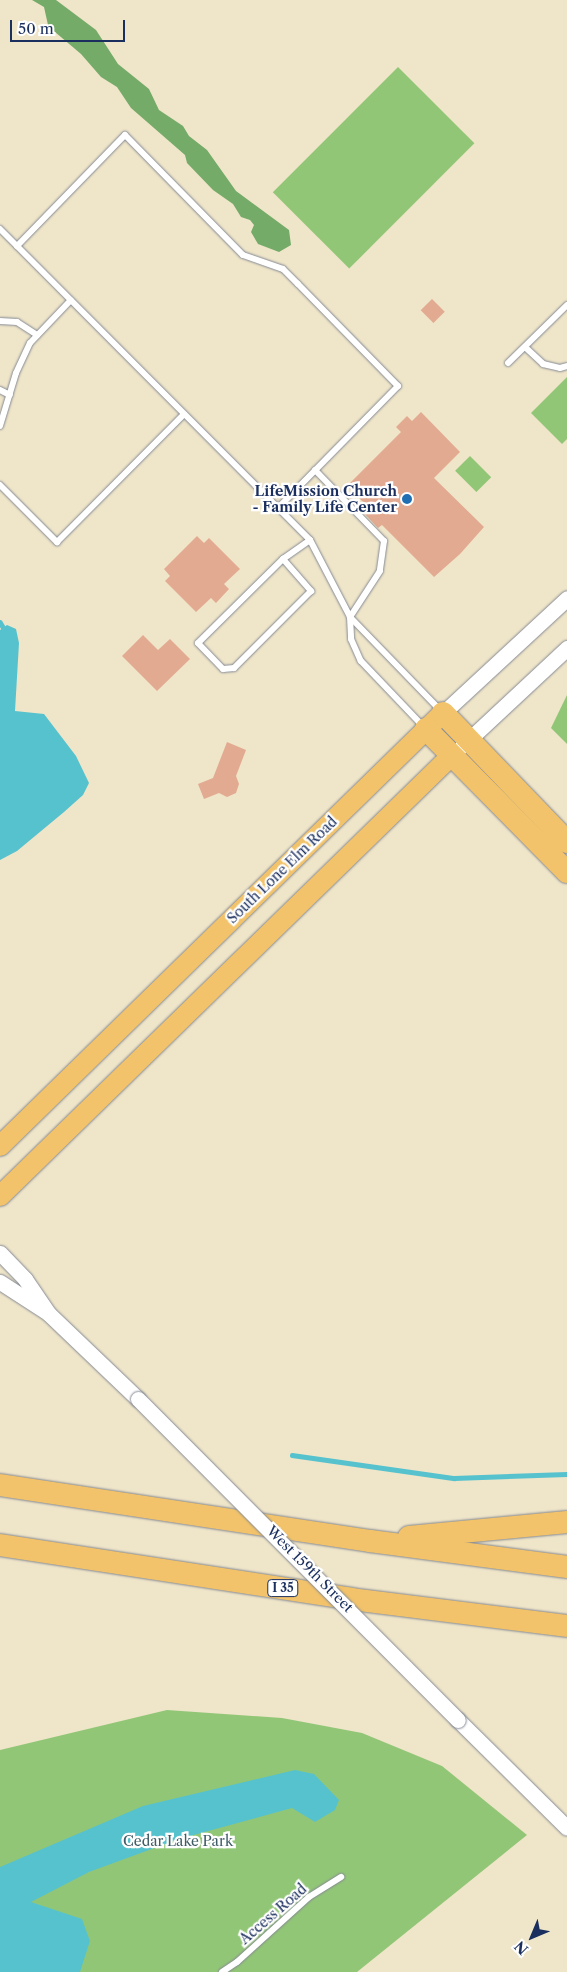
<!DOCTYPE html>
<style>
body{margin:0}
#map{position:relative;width:567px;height:1972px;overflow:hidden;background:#efe5c9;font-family:"Libre Caslon Text",serif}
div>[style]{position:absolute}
.green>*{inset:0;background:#92c677;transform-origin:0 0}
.forest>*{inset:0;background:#75ab68}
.water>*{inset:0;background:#56c2ce}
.stream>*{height:4.5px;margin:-2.25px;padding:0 2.25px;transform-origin:2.25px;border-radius:2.25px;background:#56c2ce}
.building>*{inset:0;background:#e2aa90;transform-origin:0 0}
.roads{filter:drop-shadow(0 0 1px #858a94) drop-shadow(0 0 1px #858a94)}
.service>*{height:6px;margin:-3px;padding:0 3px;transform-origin:3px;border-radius:3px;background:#fff}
.tertiary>*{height:15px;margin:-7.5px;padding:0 7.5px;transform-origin:7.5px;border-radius:7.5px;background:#fff}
.primary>*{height:20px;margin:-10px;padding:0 10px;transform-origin:10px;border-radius:10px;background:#f2c36a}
.motorway>*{height:22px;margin:-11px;padding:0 11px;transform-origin:11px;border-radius:11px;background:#f2c36a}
.bridges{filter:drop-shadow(0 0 1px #858a94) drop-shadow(0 0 1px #858a94)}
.tertiary-bridge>*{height:15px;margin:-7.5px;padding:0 7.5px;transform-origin:7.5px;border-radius:7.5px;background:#fff}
.dots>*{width:14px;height:14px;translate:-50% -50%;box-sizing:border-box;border:2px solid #fff;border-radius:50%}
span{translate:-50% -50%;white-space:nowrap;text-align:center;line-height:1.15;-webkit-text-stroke:4.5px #fff;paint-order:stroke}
.shield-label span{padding:1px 4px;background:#fff;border:1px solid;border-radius:4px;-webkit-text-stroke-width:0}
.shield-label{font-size:12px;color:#1b2f5e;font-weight:700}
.poi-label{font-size:14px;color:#1b2f5e;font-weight:700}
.right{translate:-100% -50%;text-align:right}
.street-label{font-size:14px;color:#1b2f5e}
.park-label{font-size:14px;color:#3f5c66}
.north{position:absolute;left:507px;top:1912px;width:50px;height:50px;-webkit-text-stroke:4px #fff;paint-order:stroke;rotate:225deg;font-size:14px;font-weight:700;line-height:20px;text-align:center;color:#1b2f5e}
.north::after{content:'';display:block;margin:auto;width:18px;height:22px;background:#1b2f5e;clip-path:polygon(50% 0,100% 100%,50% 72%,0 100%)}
.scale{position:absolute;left:10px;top:20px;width:115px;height:22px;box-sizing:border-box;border:2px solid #1b2f5e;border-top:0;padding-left:6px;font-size:15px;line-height:18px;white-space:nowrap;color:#1b2f5e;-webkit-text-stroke:4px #fff;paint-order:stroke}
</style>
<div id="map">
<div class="green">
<i style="left:398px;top:67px;width:108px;height:177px;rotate:45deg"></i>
<i style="clip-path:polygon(567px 377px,567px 439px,562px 444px,531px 413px)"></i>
<i style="left:470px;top:456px;width:30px;height:21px;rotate:45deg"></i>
<i style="clip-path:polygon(567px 695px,567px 744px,551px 728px)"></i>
<i style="clip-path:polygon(167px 1710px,282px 1718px,362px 1733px,442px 1766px,527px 1835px,357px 1972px,0 1972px,0 1750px)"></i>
</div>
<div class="forest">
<i style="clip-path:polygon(32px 0,56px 0,96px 30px,118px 64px,149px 89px,159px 110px,183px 126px,189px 136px,207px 150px,236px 191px,289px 230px,291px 245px,279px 252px,258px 244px,251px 232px,254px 225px,250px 220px,241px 217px,233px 204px,213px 190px,187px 163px,185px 155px,131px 108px,117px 87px,101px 77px,81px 54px,55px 32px,48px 25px,44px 7px)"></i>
</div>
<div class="water">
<i style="clip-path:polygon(7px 625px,16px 629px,19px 643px,15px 711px,44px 714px,76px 756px,89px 783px,83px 795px,64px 812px,17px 851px,0 860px,0 630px)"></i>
<i style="clip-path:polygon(295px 1770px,314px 1774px,339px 1800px,335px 1810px,315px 1822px,292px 1808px,179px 1839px,89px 1872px,31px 1902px,82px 1919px,90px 1941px,80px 1972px,0 1972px,0 1867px,143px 1806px)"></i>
</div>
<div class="stream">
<i style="left:0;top:622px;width:6px;rotate:59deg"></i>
<i style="left:292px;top:1455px;width:164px;rotate:8.1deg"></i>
<i style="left:454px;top:1478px;width:113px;rotate:-2deg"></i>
</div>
<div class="building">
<i style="left:432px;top:299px;width:18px;height:16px;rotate:45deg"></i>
<i style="clip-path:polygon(421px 412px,460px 452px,434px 478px,484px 527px,460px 554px,434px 577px,382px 525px,378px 528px,362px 511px,367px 506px,347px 486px,401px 432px,396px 427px,407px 416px,412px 421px)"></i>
<i style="clip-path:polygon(197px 536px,204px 543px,209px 538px,240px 569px,224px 584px,229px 589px,216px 603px,211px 598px,196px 612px,165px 581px,170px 576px,164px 569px)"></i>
<i style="clip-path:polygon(143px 635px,158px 650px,170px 639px,190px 659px,157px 691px,122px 656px)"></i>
<i style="clip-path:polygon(227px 742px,246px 750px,236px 776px,239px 784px,236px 793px,227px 797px,219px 793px,204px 799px,198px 784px,213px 778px)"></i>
</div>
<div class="roads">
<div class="service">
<i style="left:0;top:229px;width:439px;rotate:45.1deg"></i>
<i style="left:310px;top:540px;width:87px;rotate:62.5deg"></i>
<i style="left:350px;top:617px;width:22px;rotate:87deg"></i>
<i style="left:351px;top:639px;width:24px;rotate:66deg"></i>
<i style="left:361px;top:661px;width:90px;rotate:46.4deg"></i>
<i style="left:17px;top:246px;width:155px;rotate:-45.8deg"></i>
<i style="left:125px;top:135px;width:168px;rotate:45.5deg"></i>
<i style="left:243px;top:255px;width:42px;rotate:19.3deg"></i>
<i style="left:283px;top:269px;width:21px;rotate:45deg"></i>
<i style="left:298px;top:284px;width:143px;rotate:45.6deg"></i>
<i style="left:398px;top:386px;width:171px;rotate:134.5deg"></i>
<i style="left:0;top:321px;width:17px;rotate:3deg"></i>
<i style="left:17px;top:322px;width:24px;rotate:33deg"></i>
<i style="left:525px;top:347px;width:25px;rotate:43deg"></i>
<i style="left:543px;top:364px;width:17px;rotate:13deg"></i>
<i style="left:560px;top:368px;width:7px;rotate:-16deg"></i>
<i style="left:508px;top:363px;width:83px;rotate:-44.5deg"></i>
<i style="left:0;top:390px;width:11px;rotate:27deg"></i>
<i style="left:0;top:426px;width:55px;rotate:-73.2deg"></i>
<i style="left:16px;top:373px;width:33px;rotate:-65deg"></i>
<i style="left:30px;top:343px;width:59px;rotate:-46.4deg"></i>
<i style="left:315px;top:470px;width:99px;rotate:45.8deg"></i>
<i style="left:384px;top:541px;width:30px;rotate:98deg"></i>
<i style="left:380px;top:571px;width:55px;rotate:123.1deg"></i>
<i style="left:0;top:485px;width:81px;rotate:45deg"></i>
<i style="left:57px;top:542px;width:180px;rotate:-45.2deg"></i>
<i style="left:283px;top:559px;width:43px;rotate:48.8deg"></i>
<i style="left:311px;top:591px;width:109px;rotate:135deg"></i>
<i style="left:234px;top:668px;width:11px;rotate:175deg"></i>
<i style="left:223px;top:669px;width:36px;rotate:-134deg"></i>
<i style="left:198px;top:643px;width:120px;rotate:-44.7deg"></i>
<i style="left:283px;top:559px;width:33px;rotate:-35deg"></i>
<i style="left:350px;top:617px;width:131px;rotate:45.9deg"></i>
<i style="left:222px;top:1972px;width:18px;rotate:-34deg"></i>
<i style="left:237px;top:1962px;width:97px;rotate:-42.1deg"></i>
<i style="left:309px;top:1897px;width:38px;rotate:-32deg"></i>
</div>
<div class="tertiary">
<i style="left:443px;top:713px;width:169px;rotate:-42.8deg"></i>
<i style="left:462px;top:746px;width:144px;rotate:-43deg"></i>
<i style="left:0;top:1253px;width:36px;rotate:46deg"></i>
<i style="left:25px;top:1279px;width:42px;rotate:55.6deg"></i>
<i style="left:49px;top:1314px;width:123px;rotate:43.7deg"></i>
<i style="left:0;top:1282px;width:57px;rotate:32.9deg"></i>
<i style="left:458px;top:1720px;width:153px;rotate:44.7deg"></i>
</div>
<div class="primary">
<i style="left:0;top:1146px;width:619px;rotate:-44.35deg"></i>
<i style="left:0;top:1196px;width:630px;rotate:-44.29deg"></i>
</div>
<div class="motorway">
<i style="left:443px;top:713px;width:179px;rotate:46.1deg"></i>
<i style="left:426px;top:729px;width:201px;rotate:45.4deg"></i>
<i style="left:0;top:1485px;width:374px;rotate:8.6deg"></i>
<i style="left:370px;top:1541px;width:199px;rotate:7.5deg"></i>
<i style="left:409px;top:1537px;width:159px;rotate:-5.4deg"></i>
<i style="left:0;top:1545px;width:355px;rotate:8.7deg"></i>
<i style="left:351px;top:1599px;width:218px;rotate:7.1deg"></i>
</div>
</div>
<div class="bridges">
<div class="tertiary-bridge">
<i style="left:138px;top:1399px;width:453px;rotate:45.1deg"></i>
</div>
</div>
<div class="dots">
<i style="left:407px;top:499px;background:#1f6fb2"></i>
</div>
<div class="shield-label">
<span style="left:283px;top:1588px">I 35</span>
</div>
<div class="poi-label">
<span class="right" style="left:397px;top:499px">LifeMission Church<br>- Family Life Center</span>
</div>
<div class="street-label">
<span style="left:282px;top:870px;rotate:-44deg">South Lone Elm Road</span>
<span style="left:310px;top:1569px;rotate:45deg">West 159th Street</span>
<span style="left:273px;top:1914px;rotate:-41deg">Access Road</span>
</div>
<div class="park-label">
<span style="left:178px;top:1841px">Cedar Lake Park</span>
</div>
<div class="north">N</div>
<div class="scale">50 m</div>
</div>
